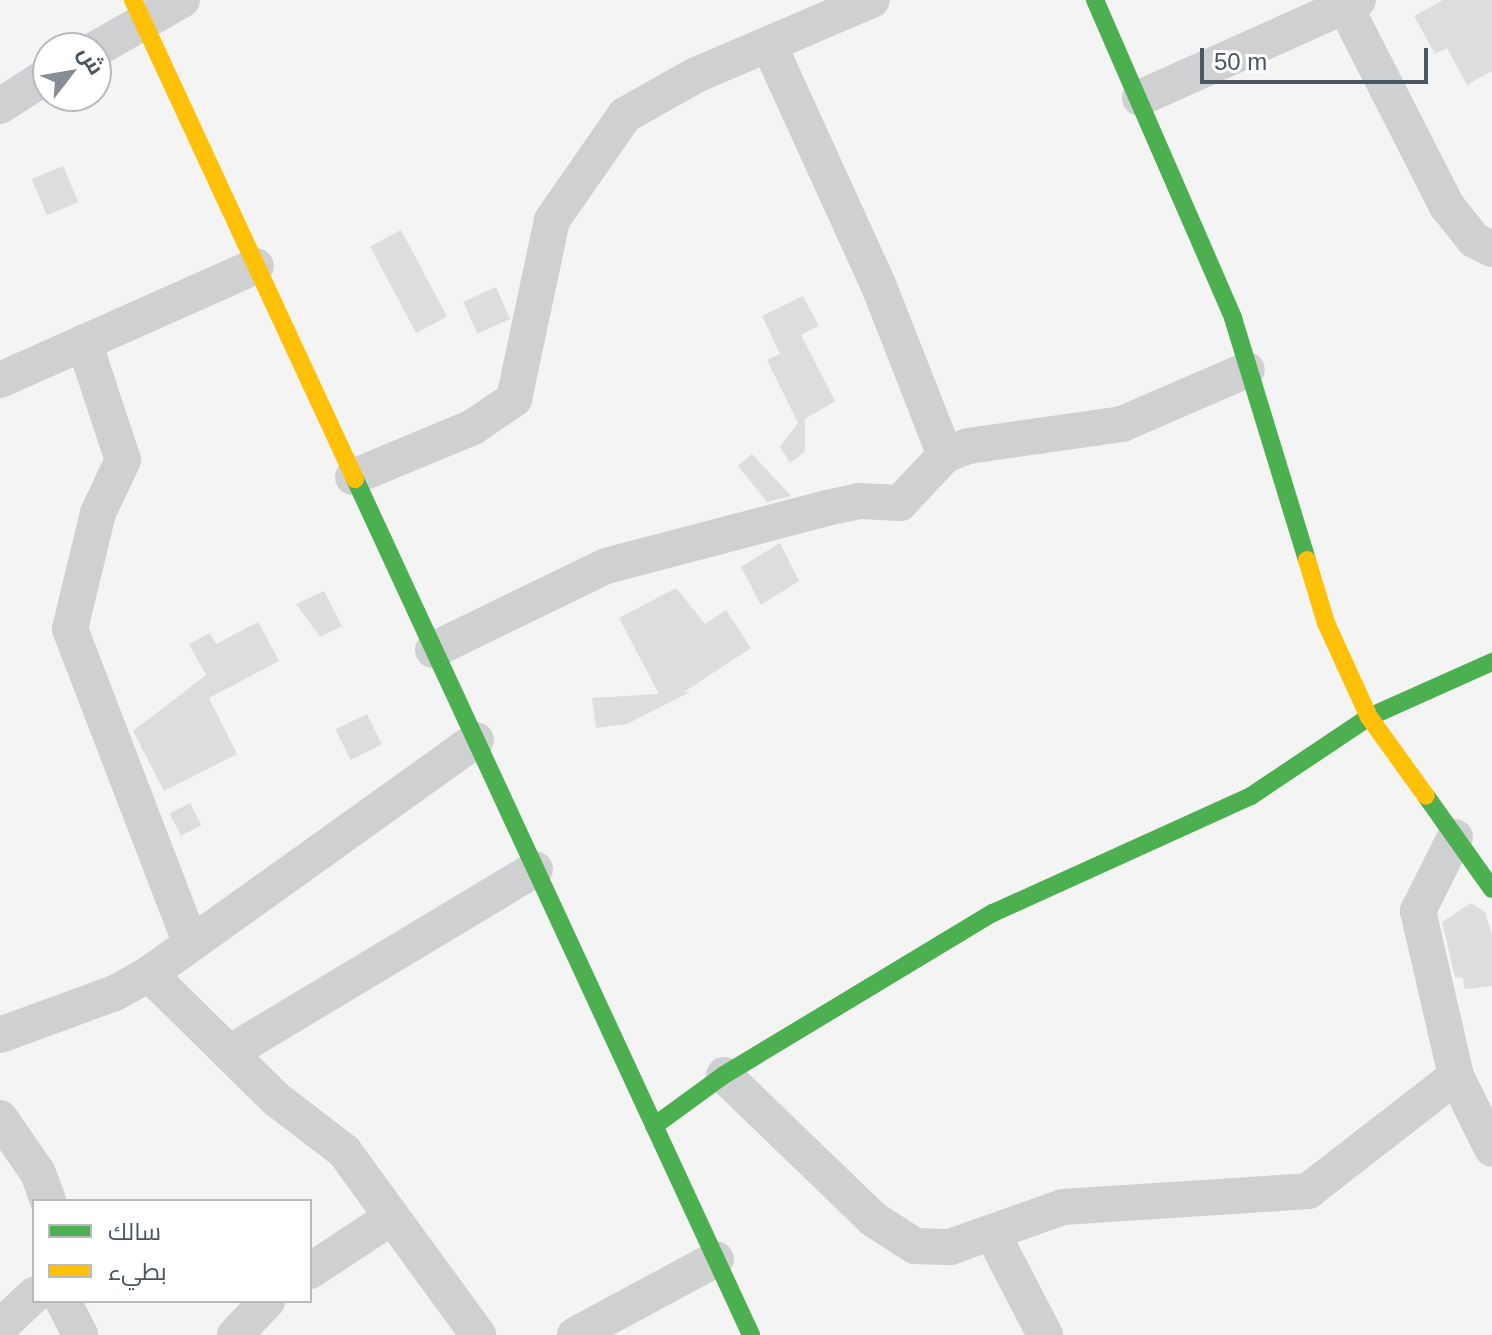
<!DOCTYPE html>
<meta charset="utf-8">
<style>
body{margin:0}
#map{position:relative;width:1492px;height:1335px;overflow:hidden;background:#f4f4f4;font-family:Helvetica,Cairo,sans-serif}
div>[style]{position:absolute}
.building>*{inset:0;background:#ddddde;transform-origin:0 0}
.street>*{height:36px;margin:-18px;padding:0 18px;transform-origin:18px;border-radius:18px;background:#ced0d2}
.fast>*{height:18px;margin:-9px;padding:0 9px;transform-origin:9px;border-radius:9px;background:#4caf50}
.slow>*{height:18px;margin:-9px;padding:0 9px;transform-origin:9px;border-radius:9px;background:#ffc107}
span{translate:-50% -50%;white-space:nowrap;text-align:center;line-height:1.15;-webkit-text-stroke:6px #fff;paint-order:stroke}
.legend{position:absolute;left:32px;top:1199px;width:280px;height:104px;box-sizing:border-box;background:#fff;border:2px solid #b7bbc0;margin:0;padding:10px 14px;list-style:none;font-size:24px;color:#4a5661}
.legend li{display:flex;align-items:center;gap:16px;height:40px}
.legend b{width:40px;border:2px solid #b7bbc0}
.north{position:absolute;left:32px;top:32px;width:80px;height:80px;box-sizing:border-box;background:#fff;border:2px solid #b7bbc0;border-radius:50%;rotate:59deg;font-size:22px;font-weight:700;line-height:32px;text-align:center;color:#4a5661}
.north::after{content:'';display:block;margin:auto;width:28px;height:36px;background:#868d94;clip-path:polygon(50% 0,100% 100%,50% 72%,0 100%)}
.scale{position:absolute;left:1200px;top:48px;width:228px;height:36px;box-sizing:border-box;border:4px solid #4a5661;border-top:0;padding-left:10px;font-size:24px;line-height:28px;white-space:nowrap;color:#4a5661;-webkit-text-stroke:6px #fff;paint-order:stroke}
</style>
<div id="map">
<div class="building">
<i style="clip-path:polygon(1443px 0,1492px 0,1492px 71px,1467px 85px,1447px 48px,1435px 54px,1414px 16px)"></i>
<i style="left:63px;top:166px;width:39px;height:34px;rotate:67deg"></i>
<i style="left:401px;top:230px;width:98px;height:35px;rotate:62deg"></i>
<i style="left:496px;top:287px;width:35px;height:36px;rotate:66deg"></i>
<i style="clip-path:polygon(803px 296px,819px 326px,801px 335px,835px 401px,805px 419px,805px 451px,790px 463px,780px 447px,798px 423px,767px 360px,780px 354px,762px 316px)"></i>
<i style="clip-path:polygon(752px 454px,791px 496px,767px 502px,738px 466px)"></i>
<i style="clip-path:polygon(780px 543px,799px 581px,761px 605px,741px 567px)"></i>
<i style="clip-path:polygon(676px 588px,705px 624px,726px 610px,751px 648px,684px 692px,690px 692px,627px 724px,596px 728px,592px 698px,659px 694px,619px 618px)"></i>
<i style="clip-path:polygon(324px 591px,342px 626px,320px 637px,296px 604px)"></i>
<i style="clip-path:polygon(258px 622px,279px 661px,209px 698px,237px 754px,164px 791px,133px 731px,206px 675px,189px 644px,210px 633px,216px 644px)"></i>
<i style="left:367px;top:714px;width:34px;height:35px;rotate:64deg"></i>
<i style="left:190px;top:803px;width:25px;height:23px;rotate:63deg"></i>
<i style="clip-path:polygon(1471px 903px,1485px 912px,1492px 935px,1492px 986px,1464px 989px,1463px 978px,1455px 977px,1442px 922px)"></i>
</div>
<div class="street">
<i style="left:1345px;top:6px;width:225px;rotate:63deg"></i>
<i style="left:1447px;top:206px;width:43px;rotate:51.5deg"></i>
<i style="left:1474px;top:240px;width:20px;rotate:27deg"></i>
<i style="left:769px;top:45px;width:263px;rotate:65.5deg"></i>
<i style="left:878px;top:284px;width:184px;rotate:68.6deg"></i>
<i style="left:96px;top:49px;width:99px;rotate:-29.7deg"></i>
<i style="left:1140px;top:98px;width:239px;rotate:-24.2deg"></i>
<i style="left:0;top:106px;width:57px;rotate:-32.9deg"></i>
<i style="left:84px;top:342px;width:124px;rotate:71.7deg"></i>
<i style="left:123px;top:460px;width:59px;rotate:115.3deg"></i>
<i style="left:98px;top:513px;width:119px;rotate:103.6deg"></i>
<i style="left:70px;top:629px;width:335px;rotate:69deg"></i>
<i style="left:0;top:380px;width:280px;rotate:-24deg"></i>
<i style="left:353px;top:477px;width:130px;rotate:-22.6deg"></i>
<i style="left:473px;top:427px;width:50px;rotate:-34.3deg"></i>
<i style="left:514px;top:399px;width:183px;rotate:-78deg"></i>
<i style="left:552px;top:220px;width:128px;rotate:-55.2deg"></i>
<i style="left:625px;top:115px;width:81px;rotate:-29.4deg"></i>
<i style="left:696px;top:75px;width:191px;rotate:-23.1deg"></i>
<i style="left:433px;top:650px;width:192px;rotate:-25.9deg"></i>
<i style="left:606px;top:566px;width:228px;rotate:-14.7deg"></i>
<i style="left:827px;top:508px;width:34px;rotate:-12deg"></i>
<i style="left:860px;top:501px;width:40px;rotate:2.9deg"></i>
<i style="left:900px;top:503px;width:66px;rotate:-46.8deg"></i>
<i style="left:945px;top:455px;width:25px;rotate:-21deg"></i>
<i style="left:968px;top:446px;width:156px;rotate:-8.1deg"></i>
<i style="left:1122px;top:424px;width:136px;rotate:-23.4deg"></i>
<i style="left:1455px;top:837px;width:83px;rotate:116.6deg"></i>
<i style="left:1418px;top:911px;width:169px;rotate:77deg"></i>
<i style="left:1456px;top:1076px;width:81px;rotate:63.7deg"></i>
<i style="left:149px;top:974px;width:178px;rotate:44.5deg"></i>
<i style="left:276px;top:1099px;width:86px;rotate:37.4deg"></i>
<i style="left:344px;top:1151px;width:228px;rotate:53.9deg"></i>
<i style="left:0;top:1035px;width:122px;rotate:-20.1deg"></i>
<i style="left:115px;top:993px;width:39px;rotate:-29deg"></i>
<i style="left:149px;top:974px;width:402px;rotate:-35.6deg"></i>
<i style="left:229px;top:1053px;width:357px;rotate:-31deg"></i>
<i style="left:724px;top:1075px;width:207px;rotate:44deg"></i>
<i style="left:873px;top:1219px;width:50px;rotate:32.7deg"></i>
<i style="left:915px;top:1246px;width:35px;rotate:2deg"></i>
<i style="left:950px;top:1247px;width:120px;rotate:-19.5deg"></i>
<i style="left:1063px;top:1207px;width:246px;rotate:-3.7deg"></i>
<i style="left:1308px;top:1191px;width:187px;rotate:-37.8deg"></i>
<i style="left:0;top:1118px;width:67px;rotate:55.4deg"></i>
<i style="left:38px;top:1173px;width:30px;rotate:70deg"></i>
<i style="left:992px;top:1233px;width:115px;rotate:62.5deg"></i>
<i style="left:310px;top:1271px;width:98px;rotate:-33.4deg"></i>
<i style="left:63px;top:1301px;width:38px;rotate:63deg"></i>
<i style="left:0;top:1327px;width:47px;rotate:-43.3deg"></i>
<i style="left:235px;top:1335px;width:47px;rotate:-46.7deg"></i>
<i style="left:575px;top:1335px;width:160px;rotate:-28.3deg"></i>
</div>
<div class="fast">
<i style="left:1095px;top:0;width:347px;rotate:66.5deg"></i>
<i style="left:1233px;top:318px;width:253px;rotate:73deg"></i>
<i style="left:355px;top:479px;width:943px;rotate:65.17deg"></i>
<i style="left:1426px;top:796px;width:114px;rotate:54.6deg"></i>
<i style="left:654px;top:1126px;width:87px;rotate:-36.1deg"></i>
<i style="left:724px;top:1075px;width:314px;rotate:-31.1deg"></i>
<i style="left:993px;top:913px;width:283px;rotate:-24.4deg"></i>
<i style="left:1251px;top:796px;width:142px;rotate:-33.8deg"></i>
<i style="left:1369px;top:717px;width:135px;rotate:-24.1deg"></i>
</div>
<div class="slow">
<i style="left:133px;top:0;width:528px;rotate:65.13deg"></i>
<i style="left:1307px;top:560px;width:66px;rotate:73.2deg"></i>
<i style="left:1326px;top:623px;width:103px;rotate:65.4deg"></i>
<i style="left:1369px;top:717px;width:97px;rotate:54.2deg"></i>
</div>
<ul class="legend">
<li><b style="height:10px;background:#4caf50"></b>سالك</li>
<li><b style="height:10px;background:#ffc107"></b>بطيء</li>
</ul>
<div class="north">ش</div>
<div class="scale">50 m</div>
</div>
